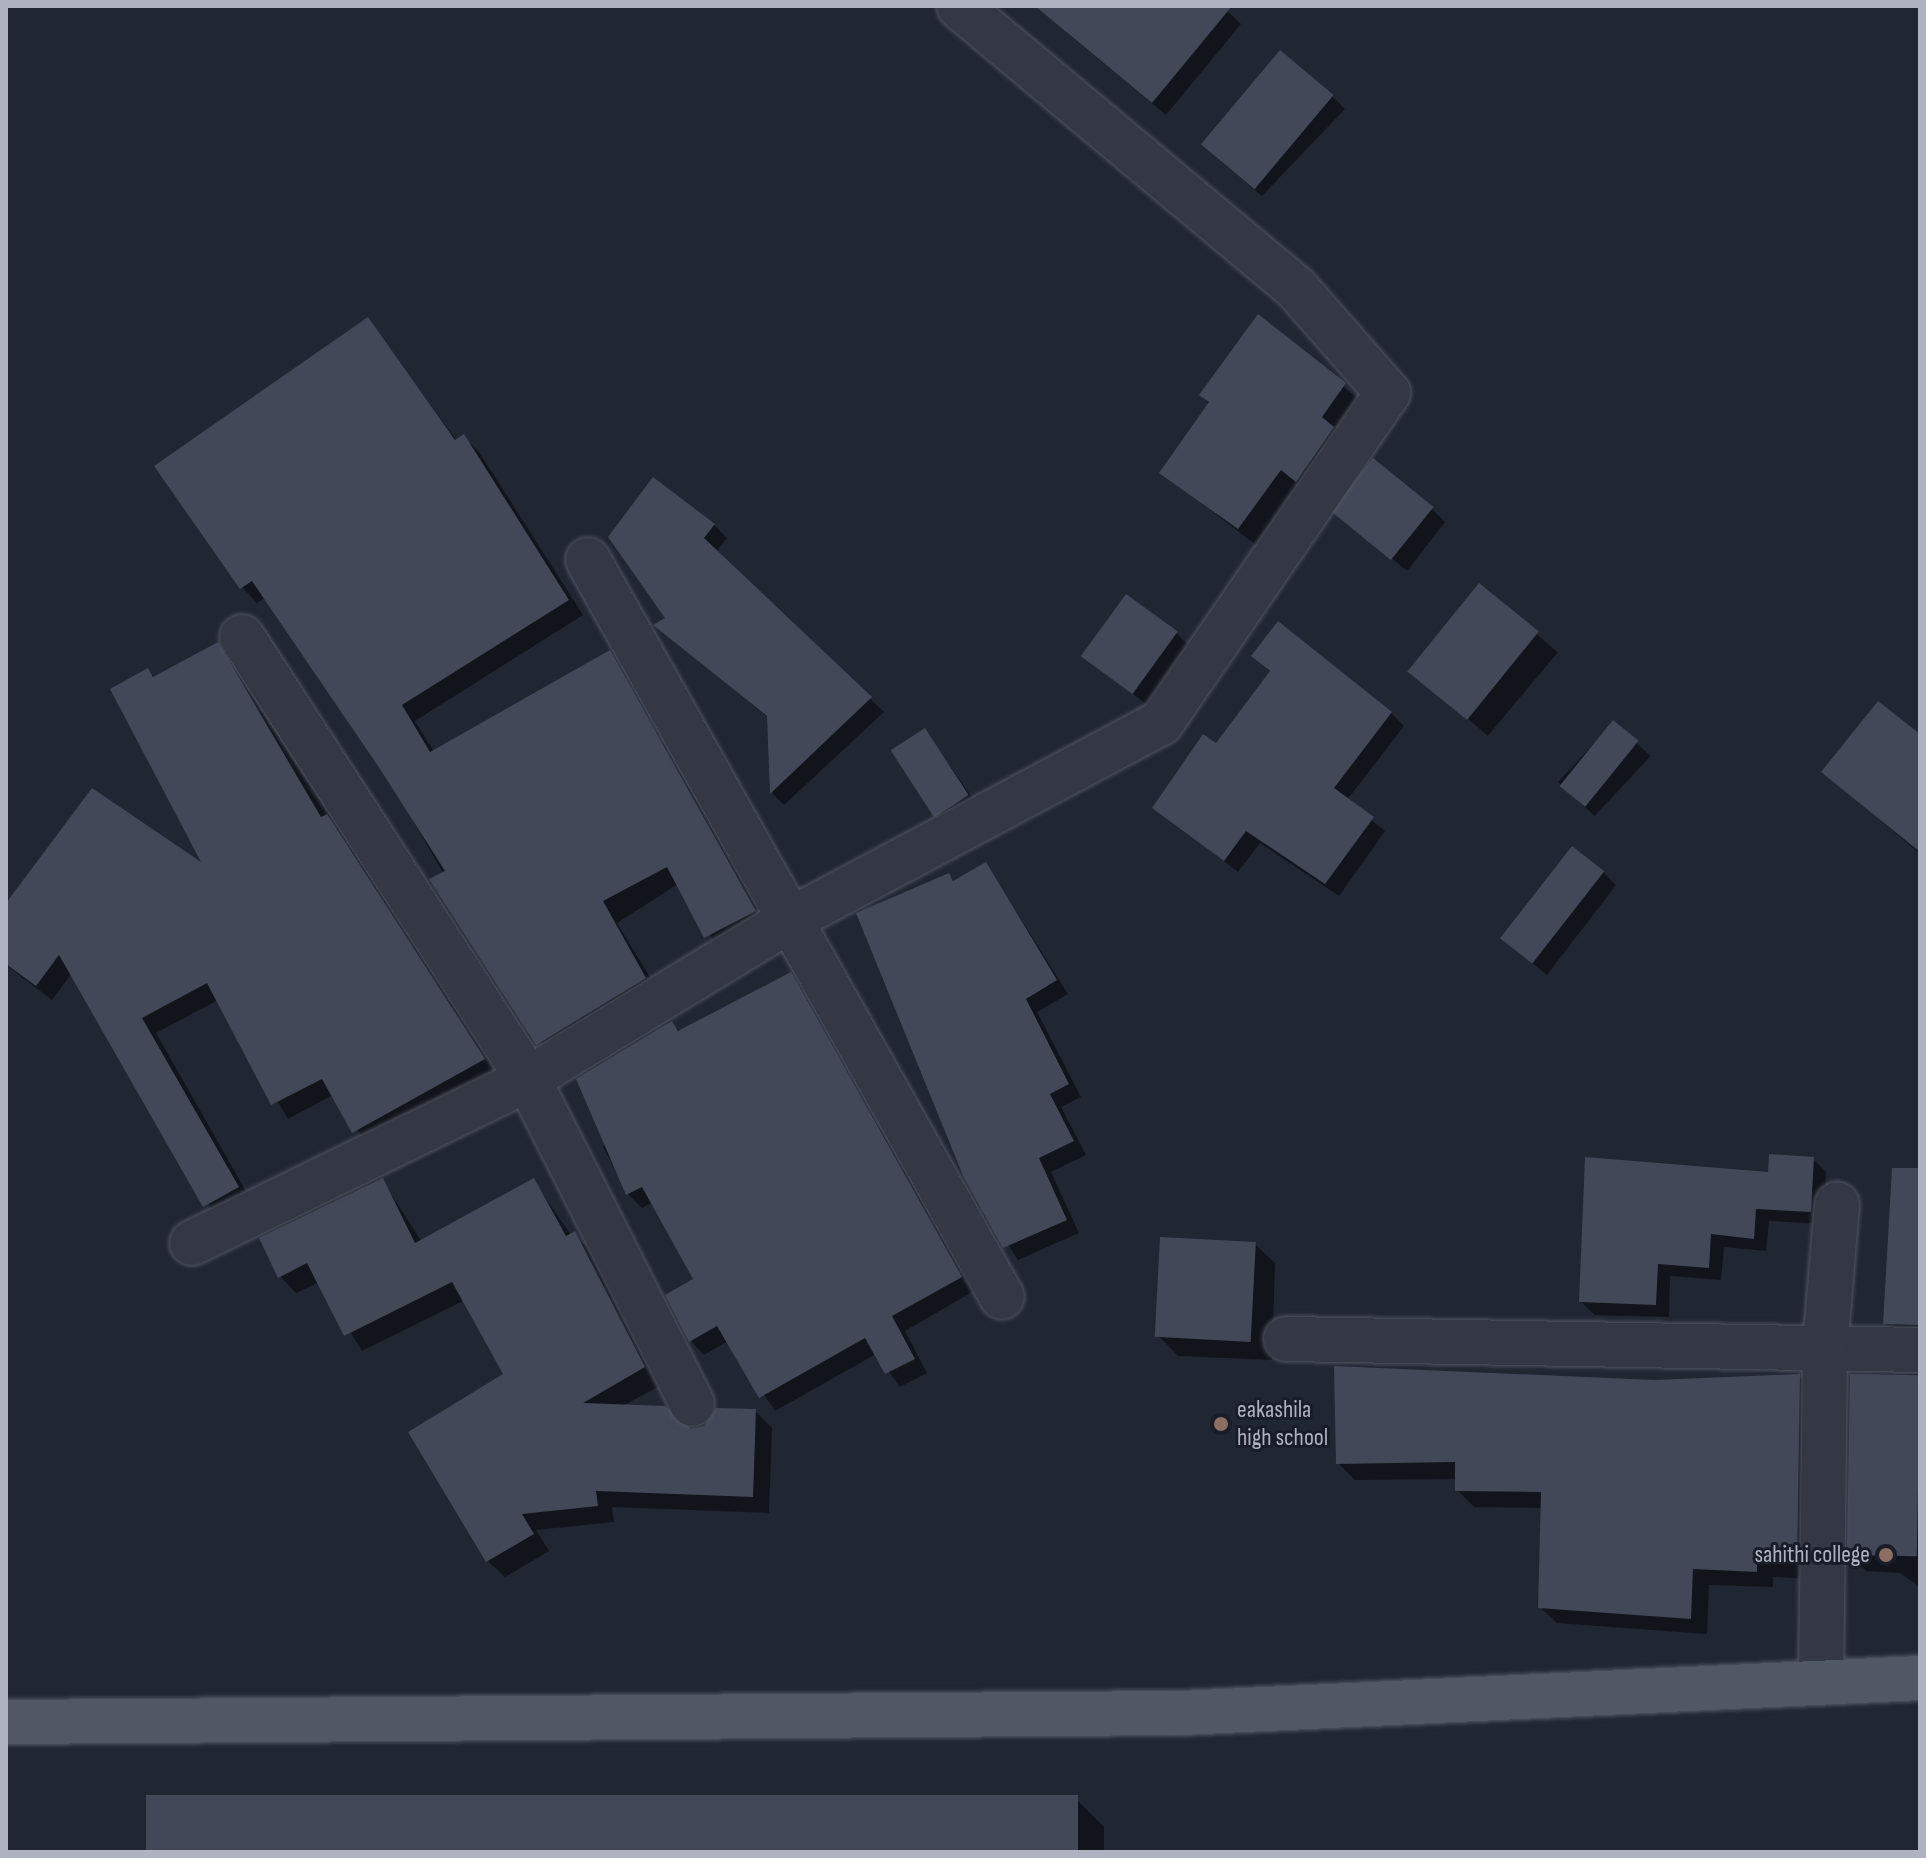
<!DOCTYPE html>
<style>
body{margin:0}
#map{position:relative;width:1926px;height:1858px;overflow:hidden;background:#212633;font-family:"Sofia Sans Condensed",sans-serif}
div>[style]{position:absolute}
.shadow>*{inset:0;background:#0007;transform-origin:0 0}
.building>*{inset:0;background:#424858;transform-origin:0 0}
.roads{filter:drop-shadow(0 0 2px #515562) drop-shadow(0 0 2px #515562)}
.minor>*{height:44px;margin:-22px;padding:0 22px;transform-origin:22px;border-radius:22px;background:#343844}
.major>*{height:44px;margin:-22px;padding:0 22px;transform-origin:22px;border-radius:22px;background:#525764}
.dots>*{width:22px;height:22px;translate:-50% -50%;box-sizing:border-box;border:4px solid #191d28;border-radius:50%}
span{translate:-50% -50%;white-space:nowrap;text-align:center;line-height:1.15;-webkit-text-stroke:6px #191d28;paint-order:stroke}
.poi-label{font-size:24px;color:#aeb2c1}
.left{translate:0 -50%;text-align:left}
.right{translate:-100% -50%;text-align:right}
.frame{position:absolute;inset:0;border:8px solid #aeb2c1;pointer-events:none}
</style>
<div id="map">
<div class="shadow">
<i style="clip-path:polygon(1064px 6px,1222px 6px,1241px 24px,1166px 115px,1066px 32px)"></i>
<i style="clip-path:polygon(1332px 96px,1345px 109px,1262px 196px,1216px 157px)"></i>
<i style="clip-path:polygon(1258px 317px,1362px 402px,1256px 545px,1161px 472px,1210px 404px,1201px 395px)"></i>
<i style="clip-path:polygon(368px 320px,457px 441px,464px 437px,479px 452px,583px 615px,415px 721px,434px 752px,609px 652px,770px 926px,721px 952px,678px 884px,617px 923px,660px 994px,552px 1059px,382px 768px,266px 597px,257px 603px,242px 587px)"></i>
<i style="clip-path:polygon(1432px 509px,1445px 522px,1407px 571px,1338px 513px)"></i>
<i style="clip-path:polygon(714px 525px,727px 538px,716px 552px,884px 712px,784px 805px,772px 793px,769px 718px,656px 625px,668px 619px,611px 538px)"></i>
<i style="left:1479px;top:586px;width:103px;height:109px;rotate:40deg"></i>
<i style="clip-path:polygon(1176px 633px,1189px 646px,1147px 705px,1084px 655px)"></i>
<i style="clip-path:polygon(218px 644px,499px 1074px,369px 1146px,333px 1095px,288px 1119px,218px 1000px,156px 1033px,252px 1202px,219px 1221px,72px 973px,52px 1000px,6px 965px,6px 907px,206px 868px,148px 670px,155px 678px)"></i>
<i style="clip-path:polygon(1253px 656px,1391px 713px,1404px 726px,1347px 800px,1385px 831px,1339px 896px,1260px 843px,1238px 872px,1155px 808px,1216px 746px,1271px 673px)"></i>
<i style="left:1614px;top:722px;width:50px;height:82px;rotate:43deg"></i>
<i style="clip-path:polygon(925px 730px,980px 809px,947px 828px,934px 815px)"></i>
<i style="clip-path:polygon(1920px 737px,1920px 854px,1823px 771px)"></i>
<i style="clip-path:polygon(986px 864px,1068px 994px,1037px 1012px,1081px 1097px,1061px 1107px,1086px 1155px,1051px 1172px,1079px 1233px,1018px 1260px,966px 1177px,949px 875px,955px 882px)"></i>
<i style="clip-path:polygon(1603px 872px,1616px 885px,1547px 975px,1503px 939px)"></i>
<i style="clip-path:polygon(790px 974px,974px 1291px,905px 1331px,927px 1373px,900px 1387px,876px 1354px,775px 1411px,728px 1341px,704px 1355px,691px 1341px,696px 1280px,653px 1202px,642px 1208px,628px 1194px,603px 1147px,672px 1023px,681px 1032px)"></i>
<i style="clip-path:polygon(1813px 1159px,1826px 1172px,1823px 1224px,1769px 1221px,1766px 1251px,1724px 1247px,1721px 1280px,1670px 1276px,1669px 1317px,1595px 1315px,1581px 1302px,1769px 1174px)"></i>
<i style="clip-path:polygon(382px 1180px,422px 1242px,533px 1180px,571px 1235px,592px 1250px,661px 1385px,623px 1406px,691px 1431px,755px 1411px,772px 1428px,769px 1513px,612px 1507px,614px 1522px,536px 1530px,549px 1551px,505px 1577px,488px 1561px,506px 1375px,465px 1300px,362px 1351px,319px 1282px,296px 1293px,280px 1276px)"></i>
<i style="clip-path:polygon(1920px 1224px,1920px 1342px,1902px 1340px,1885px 1324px)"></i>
<i style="clip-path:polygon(1255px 1244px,1275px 1263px,1272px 1360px,1178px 1356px,1159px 1336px)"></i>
<i style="clip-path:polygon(1920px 1374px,1920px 1587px,1900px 1573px,1866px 1571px,1850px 1554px,1852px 1376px)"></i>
<i style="clip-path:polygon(1799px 1376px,1816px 1393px,1813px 1579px,1773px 1577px,1773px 1587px,1709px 1585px,1707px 1634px,1557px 1623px,1540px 1607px,1542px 1508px,1474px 1507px,1457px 1490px,1457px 1479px,1355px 1480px,1338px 1463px,1654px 1382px)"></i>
<i style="clip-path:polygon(1078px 1801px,1104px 1827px,1104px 1852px,148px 1852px)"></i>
</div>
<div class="building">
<i style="clip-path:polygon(1035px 6px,1232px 6px,1152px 103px)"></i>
<i style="left:1280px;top:50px;width:70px;height:123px;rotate:40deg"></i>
<i style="clip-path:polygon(1258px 314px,1346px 383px,1322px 417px,1334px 427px,1296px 482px,1281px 470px,1238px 529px,1159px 473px,1209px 402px,1199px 395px)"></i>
<i style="clip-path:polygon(368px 317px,455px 440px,464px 434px,569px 600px,402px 705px,430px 752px,610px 650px,756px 911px,704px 938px,667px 867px,603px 901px,646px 978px,536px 1045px,429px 879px,445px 871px,380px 769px,252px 581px,240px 589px,154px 466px)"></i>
<i style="left:1373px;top:458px;width:78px;height:68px;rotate:39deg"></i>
<i style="clip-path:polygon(653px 477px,715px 524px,704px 538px,872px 697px,770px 794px,767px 716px,653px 625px,665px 618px,608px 537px)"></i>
<i style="left:1479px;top:583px;width:77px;height:114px;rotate:39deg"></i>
<i style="left:1126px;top:594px;width:64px;height:77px;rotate:36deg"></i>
<i style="clip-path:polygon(1278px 621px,1392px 712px,1334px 788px,1374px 817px,1325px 884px,1246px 831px,1224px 861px,1152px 808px,1203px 734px,1216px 743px,1270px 671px,1251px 656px)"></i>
<i style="clip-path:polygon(218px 642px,321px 817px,327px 814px,485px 1059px,352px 1133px,322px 1079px,271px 1105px,207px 983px,142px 1018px,239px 1187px,203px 1207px,59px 955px,36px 986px,6px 964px,6px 903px,92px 788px,201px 862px,110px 689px,148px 668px,153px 677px)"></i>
<i style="clip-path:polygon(1878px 701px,1920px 734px,1920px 852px,1821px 772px)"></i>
<i style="left:1613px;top:720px;width:33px;height:85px;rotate:39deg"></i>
<i style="left:925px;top:728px;width:80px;height:41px;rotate:57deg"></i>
<i style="left:1572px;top:846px;width:41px;height:117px;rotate:38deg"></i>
<i style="clip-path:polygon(986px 862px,1057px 980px,1026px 999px,1069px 1084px,1050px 1094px,1074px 1141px,1039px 1158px,1067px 1220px,1003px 1248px,964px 1178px,856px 913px,949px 873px,953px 881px)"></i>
<i style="clip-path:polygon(791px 972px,962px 1277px,892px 1316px,915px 1359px,885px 1374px,865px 1338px,759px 1398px,717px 1326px,689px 1342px,665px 1295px,693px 1279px,642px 1187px,626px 1195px,576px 1079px,672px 1021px,678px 1031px)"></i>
<i style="clip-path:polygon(1769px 1154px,1814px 1157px,1811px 1212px,1756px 1209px,1754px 1239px,1711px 1234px,1709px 1268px,1658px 1264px,1656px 1305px,1579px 1302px,1585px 1157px,1768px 1172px)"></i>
<i style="clip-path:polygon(1892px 1168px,1920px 1168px,1920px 1325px,1883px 1324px)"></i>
<i style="clip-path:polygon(383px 1178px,415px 1243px,534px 1178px,566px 1236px,575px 1231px,645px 1367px,583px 1403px,665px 1406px,691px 1429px,704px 1426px,716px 1408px,756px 1409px,753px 1497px,596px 1491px,598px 1506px,522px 1514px,534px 1534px,486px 1562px,408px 1432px,503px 1374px,452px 1282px,344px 1336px,307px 1263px,278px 1278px,259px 1238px)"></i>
<i style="left:1160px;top:1237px;width:96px;height:100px;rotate:3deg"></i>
<i style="clip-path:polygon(1334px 1366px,1654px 1380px,1800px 1374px,1797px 1563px,1757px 1561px,1757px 1572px,1693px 1569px,1691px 1619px,1538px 1608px,1541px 1492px,1455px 1491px,1455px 1462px,1336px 1464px)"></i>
<i style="left:1850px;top:1374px;width:70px;height:181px;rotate:1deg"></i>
<i style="left:146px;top:1795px;width:932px;height:57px"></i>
</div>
<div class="roads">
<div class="minor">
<i style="left:588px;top:560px;width:845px;rotate:60.68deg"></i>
<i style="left:242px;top:637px;width:526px;rotate:57.09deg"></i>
<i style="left:528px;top:1079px;width:364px;rotate:63.2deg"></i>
<i style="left:192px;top:1243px;width:374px;rotate:-26deg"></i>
<i style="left:528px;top:1079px;width:306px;rotate:-31.3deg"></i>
<i style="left:790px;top:920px;width:420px;rotate:-28deg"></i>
<i style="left:1161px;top:723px;width:401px;rotate:-55.5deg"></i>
<i style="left:1388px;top:393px;width:140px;rotate:-131.2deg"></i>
<i style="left:1296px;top:288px;width:439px;rotate:-140.1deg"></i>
<i style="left:1286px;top:1339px;width:634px;rotate:0.99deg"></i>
<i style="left:1821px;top:1683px;width:335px;rotate:-89.3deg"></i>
<i style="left:1825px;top:1348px;width:144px;rotate:-85.2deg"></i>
</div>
<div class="major">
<i style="left:6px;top:1722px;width:1175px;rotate:-0.44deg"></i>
<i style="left:1181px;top:1713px;width:740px;rotate:-2.71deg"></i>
</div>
</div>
<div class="dots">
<i style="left:1221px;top:1424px;background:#8d6e63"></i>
<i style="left:1886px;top:1555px;background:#8d6e63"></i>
</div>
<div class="poi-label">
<span class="left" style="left:1237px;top:1424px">eakashila<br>high school</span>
<span class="right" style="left:1870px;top:1555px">sahithi college</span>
</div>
<div class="frame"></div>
</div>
